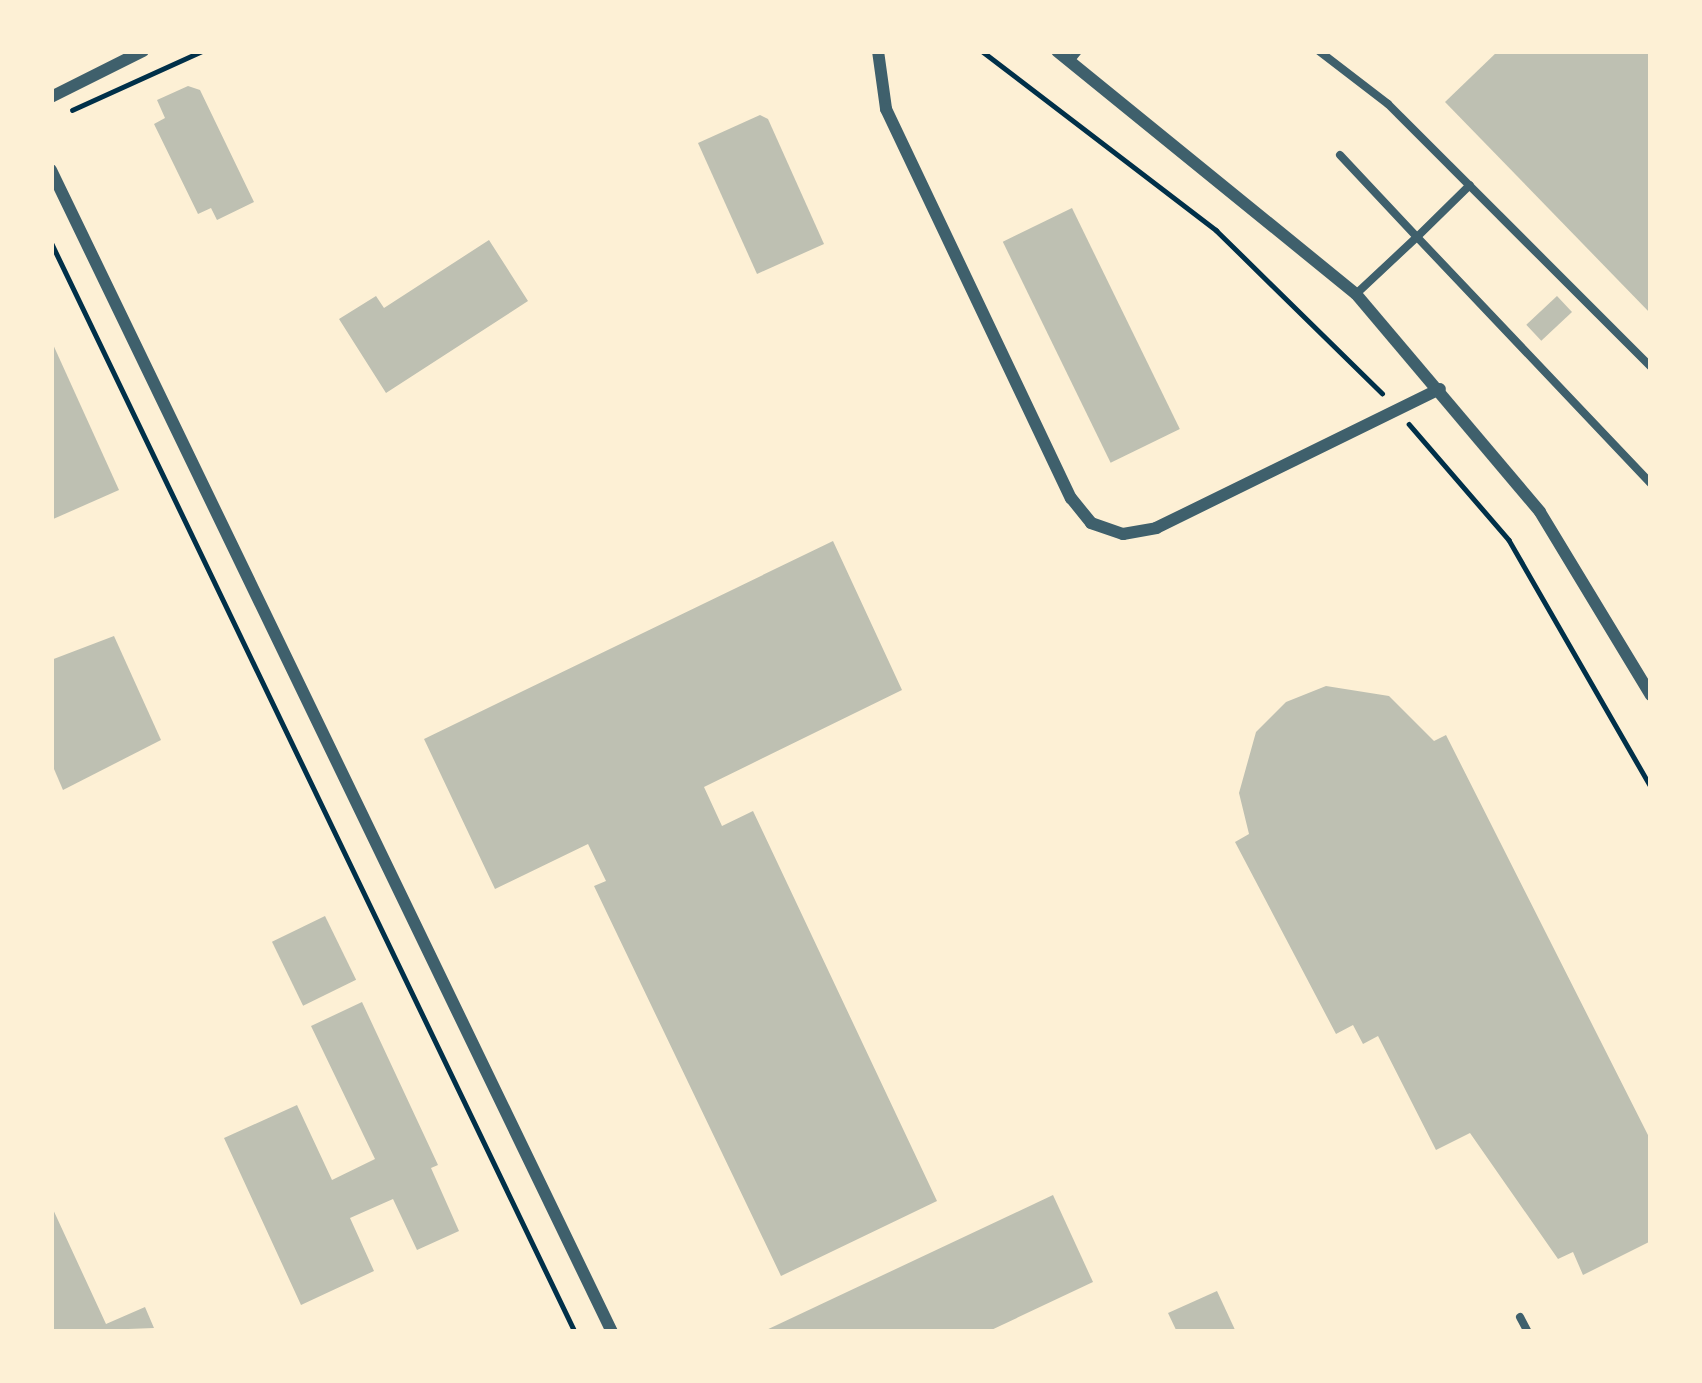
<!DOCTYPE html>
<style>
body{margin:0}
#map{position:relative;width:1702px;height:1383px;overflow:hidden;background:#fdf0d5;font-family:"Public Sans",sans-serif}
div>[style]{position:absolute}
.building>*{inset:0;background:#bec0b2;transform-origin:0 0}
.path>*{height:4.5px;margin:-2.25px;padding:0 2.25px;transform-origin:2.25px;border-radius:2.25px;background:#003049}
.service>*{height:8px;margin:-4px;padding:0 4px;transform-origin:4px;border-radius:4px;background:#3f606c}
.minor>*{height:12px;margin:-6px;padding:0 6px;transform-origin:6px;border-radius:6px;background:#3f606c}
span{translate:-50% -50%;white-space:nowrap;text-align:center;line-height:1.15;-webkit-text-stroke:9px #fdf0d5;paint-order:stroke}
.frame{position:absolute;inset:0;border:54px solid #fdf0d5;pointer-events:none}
</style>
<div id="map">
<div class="building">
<i style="clip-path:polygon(1498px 51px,1651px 51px,1651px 314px,1445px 102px)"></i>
<i style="clip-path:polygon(188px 86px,200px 90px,254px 202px,217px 220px,211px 208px,198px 214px,154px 124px,165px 118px,157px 100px)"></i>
<i style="clip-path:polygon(760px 115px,768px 119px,824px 244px,757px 274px,698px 143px)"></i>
<i style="left:1072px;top:208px;width:246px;height:77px;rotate:64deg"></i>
<i style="clip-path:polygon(489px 240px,528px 301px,386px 393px,339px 319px,376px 296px,384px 308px)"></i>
<i style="left:1557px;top:296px;width:22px;height:42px;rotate:47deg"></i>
<i style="clip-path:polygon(51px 340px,119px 490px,51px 520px)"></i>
<i style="clip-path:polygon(833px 541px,902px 690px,704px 787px,722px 826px,753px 811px,937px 1201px,781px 1276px,594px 886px,606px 881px,588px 844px,495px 889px,424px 739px)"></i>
<i style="clip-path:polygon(114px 636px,161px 740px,63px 790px,51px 762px,51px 660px)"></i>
<i style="clip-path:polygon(1326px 686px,1389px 696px,1434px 741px,1446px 735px,1651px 1141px,1651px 1241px,1583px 1275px,1573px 1252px,1558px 1259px,1470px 1133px,1436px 1150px,1378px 1036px,1363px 1044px,1353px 1025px,1336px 1034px,1235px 842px,1249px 834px,1239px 793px,1256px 732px,1286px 702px)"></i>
<i style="left:325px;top:916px;width:71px;height:59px;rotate:64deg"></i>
<i style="clip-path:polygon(362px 1002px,438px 1165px,431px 1168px,459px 1231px,417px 1250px,393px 1199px,350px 1218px,374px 1271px,301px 1305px,224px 1138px,297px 1105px,332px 1180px,375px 1159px,311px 1026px)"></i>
<i style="clip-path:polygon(1053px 1195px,1093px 1282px,987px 1332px,762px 1332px)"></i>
<i style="clip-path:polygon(51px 1205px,106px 1324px,145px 1307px,154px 1328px,51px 1332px)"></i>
<i style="clip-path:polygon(1217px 1291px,1236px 1332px,1177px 1332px,1168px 1313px)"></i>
</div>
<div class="path">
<i style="left:982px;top:51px;width:295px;rotate:37.4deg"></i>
<i style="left:1216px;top:230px;width:233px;rotate:44.5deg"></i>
<i style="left:72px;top:110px;width:143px;rotate:-24.4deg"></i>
<i style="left:51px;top:242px;width:1209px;rotate:64.32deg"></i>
<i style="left:1409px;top:424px;width:153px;rotate:49.2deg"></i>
<i style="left:1509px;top:540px;width:285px;rotate:60.1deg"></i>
</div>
<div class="service">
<i style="left:1319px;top:51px;width:87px;rotate:37.5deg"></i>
<i style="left:1388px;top:104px;width:372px;rotate:45deg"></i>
<i style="left:1070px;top:61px;width:13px;rotate:-51deg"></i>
<i style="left:1340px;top:155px;width:112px;rotate:46.8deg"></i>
<i style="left:1417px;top:237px;width:74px;rotate:-44.5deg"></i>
<i style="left:1356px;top:294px;width:83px;rotate:-43.1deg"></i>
<i style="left:1417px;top:237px;width:340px;rotate:46.5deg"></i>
<i style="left:1520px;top:1317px;width:17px;rotate:62deg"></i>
</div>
<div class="minor">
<i style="left:878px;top:51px;width:59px;rotate:82.1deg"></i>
<i style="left:886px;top:109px;width:431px;rotate:64.6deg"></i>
<i style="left:1071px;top:498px;width:32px;rotate:51deg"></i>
<i style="left:1091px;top:523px;width:34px;rotate:19deg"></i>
<i style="left:1123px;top:534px;width:34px;rotate:-10deg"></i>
<i style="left:1156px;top:528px;width:316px;rotate:-26.1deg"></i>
<i style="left:1057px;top:51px;width:385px;rotate:39.1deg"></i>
<i style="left:1356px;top:294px;width:285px;rotate:49.8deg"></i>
<i style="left:1540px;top:512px;width:214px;rotate:58.8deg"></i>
<i style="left:51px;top:97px;width:103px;rotate:-26.6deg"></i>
<i style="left:51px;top:170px;width:1290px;rotate:64.23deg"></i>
</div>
<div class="frame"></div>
</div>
